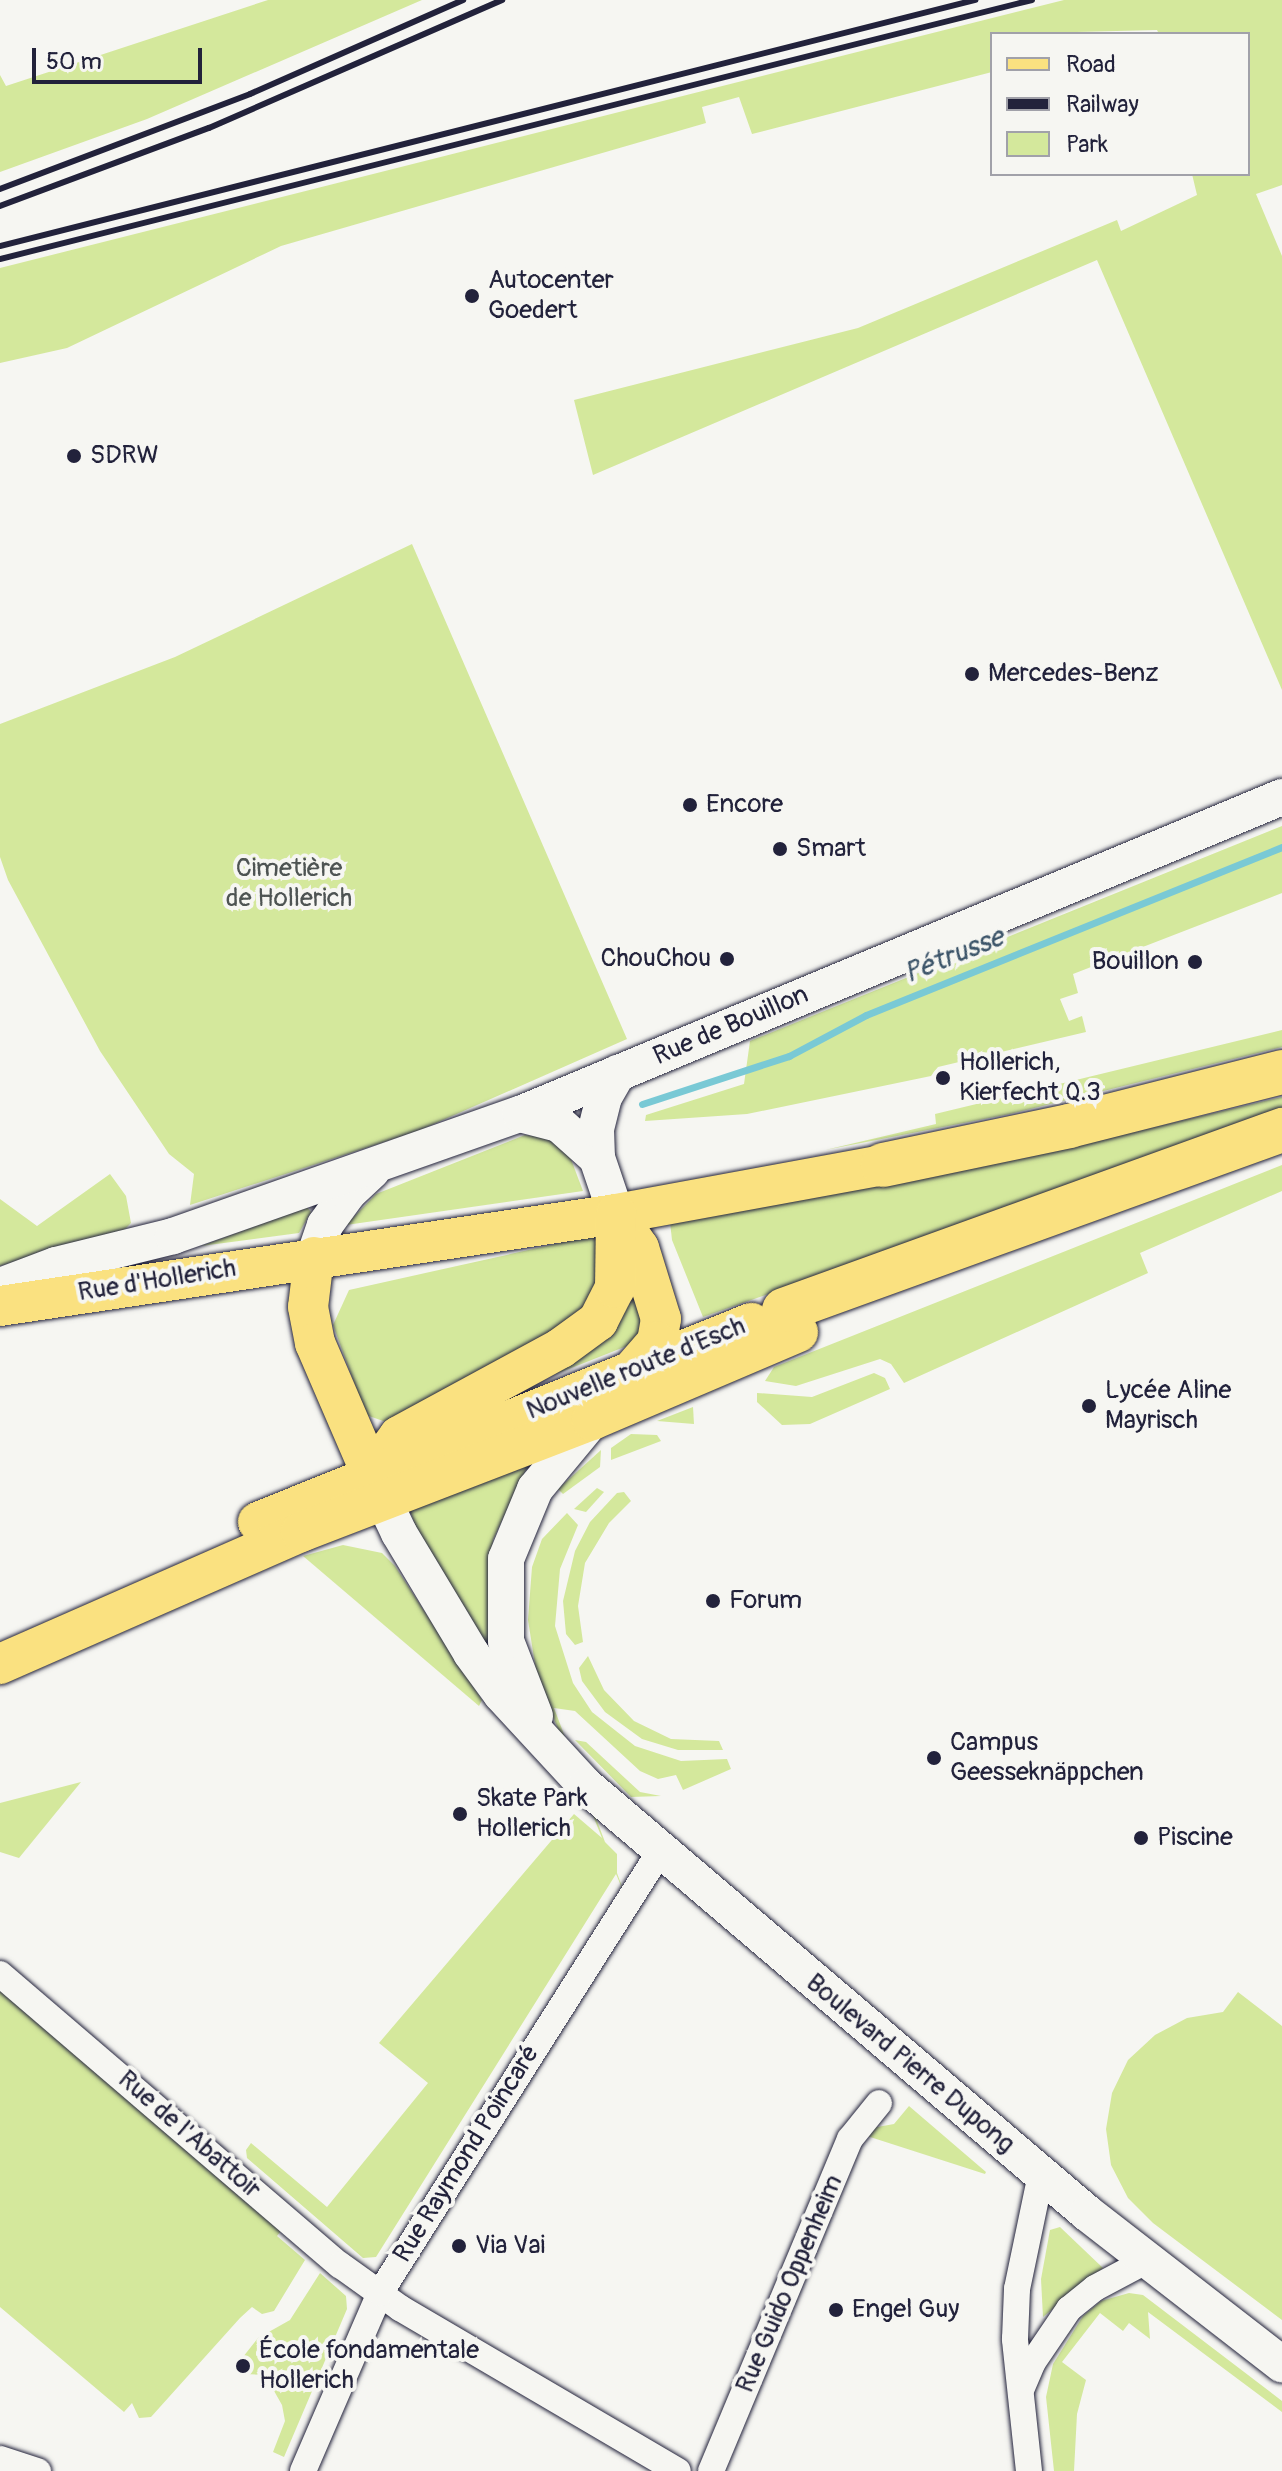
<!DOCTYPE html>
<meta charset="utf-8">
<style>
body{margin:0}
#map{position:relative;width:1282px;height:2471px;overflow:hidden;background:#f6f6f2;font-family:Pangolin,sans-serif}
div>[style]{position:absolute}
.green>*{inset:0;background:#d4e89c}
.stream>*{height:7px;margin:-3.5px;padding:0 3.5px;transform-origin:3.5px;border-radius:3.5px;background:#79c9d5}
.roads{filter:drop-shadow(0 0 2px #22223b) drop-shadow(0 0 2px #22223b)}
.street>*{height:26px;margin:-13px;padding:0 13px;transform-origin:13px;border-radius:13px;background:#f6f6f2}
.secondary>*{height:36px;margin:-18px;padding:0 18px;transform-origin:18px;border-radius:18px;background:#f6f6f2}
.primary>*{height:40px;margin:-20px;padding:0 20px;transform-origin:20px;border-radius:20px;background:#fae180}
.highway>*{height:44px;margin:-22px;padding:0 22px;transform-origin:22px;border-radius:22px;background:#fae180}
.rail>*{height:6px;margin:-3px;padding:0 3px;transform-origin:3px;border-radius:3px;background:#22223b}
.dots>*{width:22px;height:22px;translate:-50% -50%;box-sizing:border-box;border:4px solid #f6f6f2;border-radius:50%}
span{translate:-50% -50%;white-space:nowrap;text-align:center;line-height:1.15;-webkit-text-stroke:8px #f6f6f2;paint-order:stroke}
.poi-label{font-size:26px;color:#22223b}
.left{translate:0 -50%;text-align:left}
.right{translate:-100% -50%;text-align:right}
.park-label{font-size:26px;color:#4e5453}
.street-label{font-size:26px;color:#22223b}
.water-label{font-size:28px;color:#3c5469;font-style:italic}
.legend{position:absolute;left:990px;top:32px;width:260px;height:144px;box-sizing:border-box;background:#f6f6f2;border:2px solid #a1a1a9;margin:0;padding:10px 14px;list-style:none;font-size:24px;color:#22223b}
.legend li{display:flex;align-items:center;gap:16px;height:40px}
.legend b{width:40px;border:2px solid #a1a1a9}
.scale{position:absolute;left:32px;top:48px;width:170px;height:36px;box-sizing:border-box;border:4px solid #22223b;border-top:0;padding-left:10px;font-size:24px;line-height:28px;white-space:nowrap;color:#22223b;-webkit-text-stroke:6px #f6f6f2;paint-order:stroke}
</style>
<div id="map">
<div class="green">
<i style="clip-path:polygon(268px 0,422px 0,147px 119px,0 172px,0 75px,6px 86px)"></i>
<i style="clip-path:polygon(1064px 0,1282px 0,1282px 185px,1256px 194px,1282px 256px,1282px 690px,1097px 260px,593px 475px,574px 400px,858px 328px,1117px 220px,1121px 231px,1197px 195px,1192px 174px,1248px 174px,1248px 34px,1159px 34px,1157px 30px,992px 34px,992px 72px,752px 134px,739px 97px,702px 107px,706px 123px,281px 246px,67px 348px,0 363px,0 268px)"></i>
<i style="clip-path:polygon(412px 544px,627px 1039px,418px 1131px,190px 1205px,194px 1174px,169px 1154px,100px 1051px,8px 880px,0 857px,0 724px,175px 657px)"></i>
<i style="clip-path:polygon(1282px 826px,1282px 893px,1073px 974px,1078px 993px,1060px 999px,1069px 1021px,1082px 1016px,1086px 1032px,938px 1067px,931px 1076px,747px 1114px,645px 1121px,646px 1115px,744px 1084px,750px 1041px)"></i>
<i style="clip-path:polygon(1282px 1030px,1282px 1047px,1010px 1114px,825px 1150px,936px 1124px,935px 1114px)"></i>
<i style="clip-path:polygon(1282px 1097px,1282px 1113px,703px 1317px,672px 1240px,670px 1222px,1105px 1139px)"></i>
<i style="clip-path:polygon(525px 1135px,556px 1139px,569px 1154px,583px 1191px,346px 1225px,376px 1194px)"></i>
<i style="clip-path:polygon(1282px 1165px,1282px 1191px,1140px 1253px,1148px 1273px,904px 1383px,891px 1364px,880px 1359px,796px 1386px,765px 1381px,774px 1367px)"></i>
<i style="clip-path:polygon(110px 1174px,126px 1196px,131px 1223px,124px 1230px,0 1266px,0 1199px,37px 1226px)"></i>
<i style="clip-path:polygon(307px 1207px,311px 1212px,299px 1233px,201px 1246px)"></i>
<i style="clip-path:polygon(596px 1235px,596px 1292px,565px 1328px,389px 1423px,366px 1415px,333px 1325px,349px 1290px)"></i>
<i style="clip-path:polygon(630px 1279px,645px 1316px,637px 1342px,546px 1378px)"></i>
<i style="clip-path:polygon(874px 1373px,885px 1378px,890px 1389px,810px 1424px,782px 1425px,757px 1402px,757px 1393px,812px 1397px)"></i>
<i style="clip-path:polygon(693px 1407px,694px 1424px,657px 1421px)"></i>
<i style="clip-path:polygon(631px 1434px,657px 1435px,661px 1441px,611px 1460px,611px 1448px)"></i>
<i style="clip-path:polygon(601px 1450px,600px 1467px,563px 1494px,558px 1489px)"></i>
<i style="clip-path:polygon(529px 1463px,493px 1540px,489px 1646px,484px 1648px,422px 1543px,410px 1511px)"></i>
<i style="clip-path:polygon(597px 1488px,604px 1492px,586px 1512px,574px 1509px)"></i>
<i style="clip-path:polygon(624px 1492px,631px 1501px,609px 1523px,585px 1563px,578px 1606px,583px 1642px,575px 1645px,566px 1634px,563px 1601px,575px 1551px,590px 1522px,617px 1493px)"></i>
<i style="clip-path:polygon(567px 1513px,578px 1525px,560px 1569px,555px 1626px,573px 1683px,592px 1712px,635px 1746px,681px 1761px,727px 1759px,731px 1769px,683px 1790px,676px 1775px,658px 1779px,640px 1771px,575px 1711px,554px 1708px,605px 1842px,617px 1854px,617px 1873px,627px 1900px,616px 1874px,376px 2257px,363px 2258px,247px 2158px,246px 2150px,251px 2143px,327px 2207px,428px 2083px,379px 2043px,574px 1814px,602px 1838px,537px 1677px,528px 1620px,532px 1567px,542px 1539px)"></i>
<i style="clip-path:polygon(343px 1545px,382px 1553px,395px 1566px,482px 1700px,479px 1706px,303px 1556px)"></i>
<i style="clip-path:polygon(588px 1656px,604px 1690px,634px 1721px,671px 1739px,719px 1741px,723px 1750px,678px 1750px,642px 1739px,605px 1712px,582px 1681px,579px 1668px)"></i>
<i style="clip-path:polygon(575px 1740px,586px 1742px,640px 1792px,661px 1796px,631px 1797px)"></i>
<i style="clip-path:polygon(81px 1782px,19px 1858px,0 1852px,0 1803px)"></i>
<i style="clip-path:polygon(0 1974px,289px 2221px,277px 2236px,305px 2260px,274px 2311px,262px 2314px,252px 2307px,240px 2318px,151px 2417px,139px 2418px,132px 2403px,124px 2412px,0 2307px)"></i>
<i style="clip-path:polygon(1238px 1992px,1282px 2026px,1282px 2320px,1153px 2223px,1128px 2198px,1111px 2165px,1106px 2129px,1112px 2093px,1128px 2060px,1155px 2035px,1187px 2018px,1223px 2012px)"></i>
<i style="clip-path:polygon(909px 2106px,986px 2172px,985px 2174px,867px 2136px,872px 2128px,894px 2124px)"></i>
<i style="clip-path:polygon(1060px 2227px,1103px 2268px,1043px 2317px,1041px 2279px,1050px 2230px)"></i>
<i style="clip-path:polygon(320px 2273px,346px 2296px,347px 2309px,284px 2457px,273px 2452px,285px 2421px,282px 2405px,265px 2375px,245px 2374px,239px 2362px,258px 2338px,290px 2320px)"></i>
<i style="clip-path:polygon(1129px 2293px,1143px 2295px,1282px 2401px,1282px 2412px,1148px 2312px,1150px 2339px,1129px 2323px,1123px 2331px,1100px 2313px,1062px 2362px,1086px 2380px,1077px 2414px,1074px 2471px,1054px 2471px,1046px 2397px,1053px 2364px,1083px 2316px,1101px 2301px)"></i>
</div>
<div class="stream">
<i style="left:642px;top:1104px;width:155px;rotate:-18.1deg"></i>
<i style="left:789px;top:1056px;width:87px;rotate:-28deg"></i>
<i style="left:866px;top:1015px;width:449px;rotate:-22deg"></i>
</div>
<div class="roads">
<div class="street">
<i style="left:0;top:1974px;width:448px;rotate:40.6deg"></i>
<i style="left:340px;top:2265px;width:74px;rotate:35.6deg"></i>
<i style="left:400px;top:2308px;width:322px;rotate:30.4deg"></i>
<i style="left:1021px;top:2390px;width:30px;rotate:-67deg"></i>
<i style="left:1033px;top:2362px;width:64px;rotate:-55.8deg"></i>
<i style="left:1069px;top:2309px;width:33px;rotate:-39deg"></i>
<i style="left:1095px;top:2288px;width:58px;rotate:-27.9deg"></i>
<i style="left:0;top:2459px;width:40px;rotate:18deg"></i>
<i style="left:303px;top:2471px;width:194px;rotate:-66.6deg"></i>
<i style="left:380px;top:2293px;width:521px;rotate:-57.62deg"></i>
<i style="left:711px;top:2471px;width:360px;rotate:-67.3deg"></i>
<i style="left:850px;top:2139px;width:46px;rotate:-51.1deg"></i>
<i style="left:1029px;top:2471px;width:133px;rotate:-96.1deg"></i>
<i style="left:1015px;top:2339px;width:50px;rotate:-87.7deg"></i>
<i style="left:1017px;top:2289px;width:117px;rotate:-78.2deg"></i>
</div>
<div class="secondary">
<i style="left:520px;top:1114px;width:40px;rotate:14.4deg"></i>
<i style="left:559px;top:1124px;width:51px;rotate:41.8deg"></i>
<i style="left:616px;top:1214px;width:59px;rotate:-108.7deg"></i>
<i style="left:597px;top:1158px;width:29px;rotate:-92deg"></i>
<i style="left:596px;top:1129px;width:33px;rotate:-76deg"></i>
<i style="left:604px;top:1097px;width:28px;rotate:-60deg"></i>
<i style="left:314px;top:1257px;width:34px;rotate:-71deg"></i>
<i style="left:325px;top:1225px;width:39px;rotate:-54deg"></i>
<i style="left:348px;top:1193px;width:33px;rotate:-43deg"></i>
<i style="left:0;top:1286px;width:60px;rotate:-20.6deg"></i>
<i style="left:56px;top:1265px;width:121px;rotate:-13.9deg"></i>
<i style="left:173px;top:1236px;width:368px;rotate:-19.4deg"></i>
<i style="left:520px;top:1114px;width:825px;rotate:-22.59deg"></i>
<i style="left:371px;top:1474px;width:65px;rotate:64.6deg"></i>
<i style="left:399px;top:1533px;width:140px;rotate:59deg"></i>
<i style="left:471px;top:1653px;width:51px;rotate:53.8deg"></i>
<i style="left:501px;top:1694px;width:125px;rotate:47.3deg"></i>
<i style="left:586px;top:1786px;width:658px;rotate:40.44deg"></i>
<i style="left:1087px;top:2213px;width:247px;rotate:37.8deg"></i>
<i style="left:535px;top:1716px;width:80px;rotate:-111.1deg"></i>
<i style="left:506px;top:1641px;width:82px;rotate:-90deg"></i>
<i style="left:506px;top:1559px;width:76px;rotate:-67.5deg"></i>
<i style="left:535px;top:1489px;width:89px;rotate:-50.4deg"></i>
</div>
<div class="primary">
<i style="left:620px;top:1221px;width:33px;rotate:55deg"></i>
<i style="left:639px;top:1248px;width:74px;rotate:72.8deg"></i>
<i style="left:661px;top:1319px;width:23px;rotate:100deg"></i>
<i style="left:657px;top:1342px;width:41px;rotate:131.1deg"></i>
<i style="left:314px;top:1257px;width:50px;rotate:96.8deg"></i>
<i style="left:308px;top:1307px;width:37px;rotate:79deg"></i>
<i style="left:315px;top:1343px;width:142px;rotate:66.7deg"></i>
<i style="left:0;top:1306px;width:623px;rotate:-8.49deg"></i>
<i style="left:616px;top:1214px;width:271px;rotate:-10.4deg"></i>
<i style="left:386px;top:1454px;width:22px;rotate:-54deg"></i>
<i style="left:399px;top:1436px;width:184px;rotate:-28.5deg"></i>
<i style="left:561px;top:1348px;width:46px;rotate:-36.1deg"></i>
<i style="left:598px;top:1321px;width:37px;rotate:-63deg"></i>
<i style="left:615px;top:1288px;width:74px;rotate:-89.2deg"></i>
<i style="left:258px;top:1522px;width:532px;rotate:-21.98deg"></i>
<i style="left:0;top:1664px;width:329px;rotate:-23.7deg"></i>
<i style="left:301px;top:1532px;width:312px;rotate:-21.1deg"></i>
<i style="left:592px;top:1420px;width:224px;rotate:-23.1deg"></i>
</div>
<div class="highway">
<i style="left:883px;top:1165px;width:190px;rotate:-11.8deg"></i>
<i style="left:1069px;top:1126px;width:220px;rotate:-14.2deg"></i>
<i style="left:784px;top:1310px;width:530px;rotate:-19.87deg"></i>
</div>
</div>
<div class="rail">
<i style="left:0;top:189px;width:267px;rotate:-20.8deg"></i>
<i style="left:250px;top:94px;width:233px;rotate:-23.8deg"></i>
<i style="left:0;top:206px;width:223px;rotate:-20.5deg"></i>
<i style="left:209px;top:128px;width:320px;rotate:-23.6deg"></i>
<i style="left:0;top:246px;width:1006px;rotate:-14.16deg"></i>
<i style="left:0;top:259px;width:1064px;rotate:-14.09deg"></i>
</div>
<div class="dots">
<i style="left:472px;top:296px;background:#22223b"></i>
<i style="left:74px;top:456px;background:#22223b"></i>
<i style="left:972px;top:674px;background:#22223b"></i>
<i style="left:690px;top:805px;background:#22223b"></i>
<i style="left:780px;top:849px;background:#22223b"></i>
<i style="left:727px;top:959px;background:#22223b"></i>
<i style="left:1195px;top:962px;background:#22223b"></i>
<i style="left:943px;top:1078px;background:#22223b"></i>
<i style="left:1089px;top:1406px;background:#22223b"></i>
<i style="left:713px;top:1601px;background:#22223b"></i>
<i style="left:934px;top:1758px;background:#22223b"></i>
<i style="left:460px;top:1814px;background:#22223b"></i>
<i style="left:1141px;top:1838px;background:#22223b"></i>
<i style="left:459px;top:2246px;background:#22223b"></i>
<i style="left:836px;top:2310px;background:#22223b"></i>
<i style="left:243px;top:2366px;background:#22223b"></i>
</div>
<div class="poi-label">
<span class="left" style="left:488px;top:296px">Autocenter<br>Goedert</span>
<span class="left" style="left:90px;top:456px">SDRW</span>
<span class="left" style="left:988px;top:674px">Mercedes-Benz</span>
<span class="left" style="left:706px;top:805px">Encore</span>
<span class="left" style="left:796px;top:849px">Smart</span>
<span class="right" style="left:711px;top:959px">ChouChou</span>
<span class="right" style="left:1179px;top:962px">Bouillon</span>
<span class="left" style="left:959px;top:1078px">Hollerich,<br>Kierfecht Q.3</span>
<span class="left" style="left:1105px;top:1406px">Lycée Aline<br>Mayrisch</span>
<span class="left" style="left:729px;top:1601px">Forum</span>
<span class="left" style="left:950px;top:1758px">Campus<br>Geesseknäppchen</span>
<span class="left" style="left:476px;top:1814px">Skate Park<br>Hollerich</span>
<span class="left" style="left:1157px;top:1838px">Piscine</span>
<span class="left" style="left:475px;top:2246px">Via Vai</span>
<span class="left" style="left:852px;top:2310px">Engel Guy</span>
<span class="left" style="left:259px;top:2366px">École fondamentale<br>Hollerich</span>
</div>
<div class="park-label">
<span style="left:289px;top:884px">Cimetière<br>de Hollerich</span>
</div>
<div class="street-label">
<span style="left:731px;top:1026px;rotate:-23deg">Rue de Bouillon</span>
<span style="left:157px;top:1281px;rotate:-9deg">Rue d'Hollerich</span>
<span style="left:636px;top:1369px;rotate:-22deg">Nouvelle route d'Esch</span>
<span style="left:910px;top:2064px;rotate:40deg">Boulevard Pierre Dupong</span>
<span style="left:189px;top:2135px;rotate:41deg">Rue de l'Abattoir</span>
<span style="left:467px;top:2154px;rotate:-58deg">Rue Raymond Poincaré</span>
<span style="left:790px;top:2284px;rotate:-67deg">Rue Guido Oppenheim</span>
</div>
<div class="water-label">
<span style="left:954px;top:956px;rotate:-22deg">Pétrusse</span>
</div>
<ul class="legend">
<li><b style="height:10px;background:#fae180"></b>Road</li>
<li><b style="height:10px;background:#22223b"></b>Railway</li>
<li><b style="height:22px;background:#d4e89c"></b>Park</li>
</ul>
<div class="scale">50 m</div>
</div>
